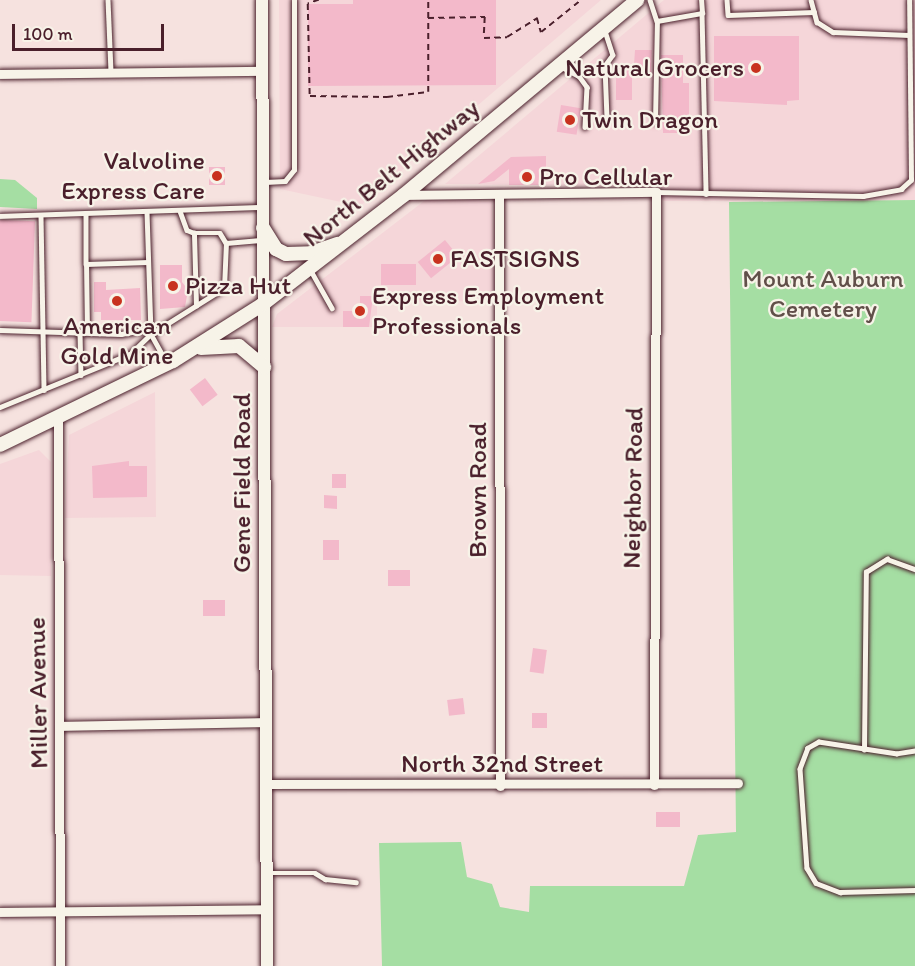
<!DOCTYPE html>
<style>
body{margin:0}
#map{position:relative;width:915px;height:966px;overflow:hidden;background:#f6e2df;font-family:Itim,sans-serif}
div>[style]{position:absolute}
.built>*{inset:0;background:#f5d6d9}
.green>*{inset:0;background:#a5dea3}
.building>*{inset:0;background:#f3b9ca;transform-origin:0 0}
.path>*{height:1.5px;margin-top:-0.75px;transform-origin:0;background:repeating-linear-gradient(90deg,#4a1f2b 0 6px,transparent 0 10.5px)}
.roads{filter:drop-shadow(0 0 2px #4a1f2b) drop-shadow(0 0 2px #4a1f2b)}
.lane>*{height:4.5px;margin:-2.25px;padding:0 2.25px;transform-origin:2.25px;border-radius:2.25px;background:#f7f3e8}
.street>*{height:9px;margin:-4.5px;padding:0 4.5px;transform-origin:4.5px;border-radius:4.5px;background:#f7f3e8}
.secondary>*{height:12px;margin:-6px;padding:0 6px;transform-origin:6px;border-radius:6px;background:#f7f3e8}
.primary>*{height:14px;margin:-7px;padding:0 7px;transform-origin:7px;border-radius:7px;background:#f7f3e8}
.dots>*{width:16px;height:16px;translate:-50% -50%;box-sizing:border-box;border:3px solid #f7f3e8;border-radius:50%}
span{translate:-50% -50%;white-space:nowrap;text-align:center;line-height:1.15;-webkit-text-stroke:4.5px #f7f3e8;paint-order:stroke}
.poi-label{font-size:26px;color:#4a1f2b}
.right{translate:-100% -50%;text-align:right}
.left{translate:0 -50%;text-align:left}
.street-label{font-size:26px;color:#4a1f2b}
.park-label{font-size:26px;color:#614f49}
.scale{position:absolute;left:12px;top:24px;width:152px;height:27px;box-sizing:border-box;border:3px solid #4a1f2b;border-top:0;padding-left:8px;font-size:18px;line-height:21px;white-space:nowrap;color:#4a1f2b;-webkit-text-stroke:4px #f7f3e8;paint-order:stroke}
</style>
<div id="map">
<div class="built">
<i style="clip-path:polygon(279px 0,601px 0,360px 206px,280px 189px)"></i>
<i style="clip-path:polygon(664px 0,915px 0,915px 200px,664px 201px,648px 186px,445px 184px)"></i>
<i style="clip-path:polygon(428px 198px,492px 201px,495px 301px,377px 302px,377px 327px,272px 327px,277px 314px)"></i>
<i style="clip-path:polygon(155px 392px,156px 517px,65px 518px,69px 435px)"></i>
<i style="clip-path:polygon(39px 450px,51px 462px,51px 576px,0 575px,0 464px)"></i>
</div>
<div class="green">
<i style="clip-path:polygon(0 179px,15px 180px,37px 198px,37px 209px,0 207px)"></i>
<i style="clip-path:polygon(915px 200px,915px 966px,382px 966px,379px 843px,461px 842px,467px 877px,492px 884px,500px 907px,529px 912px,530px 886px,684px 886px,698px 835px,736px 832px,729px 202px)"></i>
</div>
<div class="building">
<i style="clip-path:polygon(353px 0,496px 0,496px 85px,308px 86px,308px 4px,353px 4px)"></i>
<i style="clip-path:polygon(714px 36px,799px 36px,799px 100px,787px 101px,787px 105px,714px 101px)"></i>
<i style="clip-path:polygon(635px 50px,652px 50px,651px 73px,632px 73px,632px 100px,616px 100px,616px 65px,634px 65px)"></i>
<i style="clip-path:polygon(661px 55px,683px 55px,683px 83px,689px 83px,689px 133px,663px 133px)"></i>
<i style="left:561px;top:105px;width:20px;height:27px;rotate:9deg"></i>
<i style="clip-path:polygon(546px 156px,546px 185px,509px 185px,509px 169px,494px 181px,478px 184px,511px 157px)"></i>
<i style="left:209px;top:167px;width:16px;height:18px"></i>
<i style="left:0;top:220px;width:35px;height:101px;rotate:2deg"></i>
<i style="left:445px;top:240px;width:21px;height:35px;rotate:51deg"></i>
<i style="left:381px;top:264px;width:35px;height:21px"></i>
<i style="clip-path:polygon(160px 265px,182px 265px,182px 282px,188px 290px,185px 307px,160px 309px)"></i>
<i style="clip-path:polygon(94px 282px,106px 282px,106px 290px,140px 288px,141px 320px,101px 320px,101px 312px,94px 312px)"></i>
<i style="clip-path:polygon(360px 296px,373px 296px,369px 327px,343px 327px,343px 311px,360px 311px)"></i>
<i style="left:205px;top:378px;width:21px;height:19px;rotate:53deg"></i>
<i style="clip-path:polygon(129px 461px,129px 466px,147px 466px,147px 497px,93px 498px,92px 466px)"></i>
<i style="left:332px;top:474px;width:14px;height:14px"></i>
<i style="clip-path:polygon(324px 495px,337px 496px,337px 509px,324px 508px)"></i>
<i style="left:323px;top:540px;width:16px;height:20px"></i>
<i style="left:388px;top:570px;width:22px;height:16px"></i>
<i style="left:203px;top:600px;width:22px;height:16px"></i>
<i style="left:533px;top:648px;width:14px;height:24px;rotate:8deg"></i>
<i style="left:463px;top:698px;width:16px;height:16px;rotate:83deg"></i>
<i style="left:532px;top:713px;width:15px;height:15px"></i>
<i style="left:680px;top:812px;width:15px;height:24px;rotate:90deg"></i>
</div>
<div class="path">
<i style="left:319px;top:0;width:12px;rotate:160deg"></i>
<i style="left:308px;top:4px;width:92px;rotate:88.8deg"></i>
<i style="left:310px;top:96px;width:77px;rotate:0.7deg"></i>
<i style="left:387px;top:97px;width:41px;rotate:-7deg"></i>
<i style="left:428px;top:92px;width:92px;rotate:-90deg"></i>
<i style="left:428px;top:18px;width:57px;rotate:-1deg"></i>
<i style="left:485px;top:17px;width:21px;rotate:93deg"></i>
<i style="left:484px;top:38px;width:23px;rotate:-2deg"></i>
<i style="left:507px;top:37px;width:36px;rotate:-32deg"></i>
<i style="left:537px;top:18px;width:15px;rotate:74deg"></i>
<i style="left:541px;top:32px;width:51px;rotate:-38.7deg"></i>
</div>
<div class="roads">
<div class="lane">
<i style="left:108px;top:0;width:72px;rotate:87.6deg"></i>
<i style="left:650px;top:0;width:22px;rotate:72deg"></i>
<i style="left:657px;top:21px;width:46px;rotate:-10.1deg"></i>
<i style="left:702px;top:13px;width:13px;rotate:-94deg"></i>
<i style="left:727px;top:0;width:15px;rotate:86deg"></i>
<i style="left:728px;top:15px;width:86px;rotate:-2deg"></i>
<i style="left:811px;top:0;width:23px;rotate:75deg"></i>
<i style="left:817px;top:22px;width:19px;rotate:32deg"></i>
<i style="left:833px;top:32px;width:76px;rotate:2.3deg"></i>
<i style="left:702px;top:13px;width:181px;rotate:88.7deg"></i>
<i style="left:605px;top:31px;width:25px;rotate:72deg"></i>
<i style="left:613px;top:55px;width:14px;rotate:126deg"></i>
<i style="left:605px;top:66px;width:53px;rotate:87.8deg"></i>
<i style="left:560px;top:66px;width:21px;rotate:28deg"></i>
<i style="left:579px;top:76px;width:14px;rotate:54deg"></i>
<i style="left:587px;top:87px;width:40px;rotate:92.9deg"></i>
<i style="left:655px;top:122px;width:101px;rotate:-88.9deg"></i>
<i style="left:265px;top:182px;width:20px;rotate:-3deg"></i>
<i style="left:285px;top:181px;width:14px;rotate:-51deg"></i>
<i style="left:294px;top:170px;width:170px;rotate:-90deg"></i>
<i style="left:656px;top:192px;width:207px;rotate:1.1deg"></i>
<i style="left:863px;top:196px;width:39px;rotate:-10deg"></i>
<i style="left:901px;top:189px;width:13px;rotate:-42deg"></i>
<i style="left:911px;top:180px;width:180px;rotate:-90.6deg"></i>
<i style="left:180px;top:211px;width:20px;rotate:70deg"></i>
<i style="left:187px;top:230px;width:8px;rotate:23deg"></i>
<i style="left:147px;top:212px;width:122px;rotate:88.1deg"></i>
<i style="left:151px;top:334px;width:31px;rotate:61deg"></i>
<i style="left:86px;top:214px;width:50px;rotate:90deg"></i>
<i style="left:0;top:216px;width:263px;rotate:-2deg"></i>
<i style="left:41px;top:216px;width:174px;rotate:89deg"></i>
<i style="left:310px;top:269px;width:45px;rotate:60.6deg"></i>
<i style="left:196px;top:306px;width:73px;rotate:-91.6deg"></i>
<i style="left:194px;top:233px;width:26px"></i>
<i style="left:220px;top:233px;width:12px;rotate:59deg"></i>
<i style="left:0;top:330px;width:121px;rotate:1.9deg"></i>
<i style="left:121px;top:334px;width:29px;rotate:-10deg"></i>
<i style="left:80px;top:332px;width:43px;rotate:88.7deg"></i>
<i style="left:87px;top:332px;width:68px;rotate:-90.8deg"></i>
<i style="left:86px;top:264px;width:62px;rotate:-1.8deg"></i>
<i style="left:0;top:407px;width:140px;rotate:-22.2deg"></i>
<i style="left:130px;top:354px;width:29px;rotate:-44deg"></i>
<i style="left:151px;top:334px;width:86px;rotate:-32.2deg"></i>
<i style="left:224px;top:288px;width:45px;rotate:-87.5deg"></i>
<i style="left:226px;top:243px;width:37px;rotate:-5deg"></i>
<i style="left:864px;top:750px;width:178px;rotate:-89.4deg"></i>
<i style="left:866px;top:572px;width:25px;rotate:-32deg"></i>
<i style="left:887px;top:559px;width:30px;rotate:20deg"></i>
<i style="left:915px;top:751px;width:18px;rotate:171deg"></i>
<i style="left:897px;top:754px;width:79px;rotate:-171.3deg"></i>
<i style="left:819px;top:742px;width:13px;rotate:151deg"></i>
<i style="left:808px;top:748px;width:22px;rotate:111deg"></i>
<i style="left:800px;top:769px;width:99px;rotate:86deg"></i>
<i style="left:807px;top:868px;width:17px;rotate:59deg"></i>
<i style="left:816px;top:883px;width:26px;rotate:21deg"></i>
<i style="left:840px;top:892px;width:75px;rotate:-1.5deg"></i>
<i style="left:269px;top:873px;width:46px"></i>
<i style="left:315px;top:873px;width:12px;rotate:31deg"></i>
<i style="left:325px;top:879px;width:31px;rotate:6deg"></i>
</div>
<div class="street">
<i style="left:0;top:74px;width:262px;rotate:-0.7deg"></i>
<i style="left:499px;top:194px;width:592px;rotate:89.9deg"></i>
<i style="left:404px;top:195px;width:252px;rotate:-0.7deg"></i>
<i style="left:656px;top:192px;width:593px;rotate:90.19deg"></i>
<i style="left:58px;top:419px;width:547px;rotate:89.79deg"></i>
<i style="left:59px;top:726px;width:206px;rotate:-1.1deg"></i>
<i style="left:266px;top:784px;width:472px;rotate:-0.1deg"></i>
<i style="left:0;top:912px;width:266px;rotate:-0.6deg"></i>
</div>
<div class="secondary">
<i style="left:262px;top:0;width:966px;rotate:89.7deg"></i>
</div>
<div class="primary">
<i style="left:263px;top:228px;width:25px;rotate:58deg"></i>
<i style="left:276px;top:249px;width:11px;rotate:27deg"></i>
<i style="left:286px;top:254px;width:25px;rotate:-2deg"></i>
<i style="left:311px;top:253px;width:28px;rotate:-19deg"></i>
<i style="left:201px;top:348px;width:38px;rotate:-3deg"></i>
<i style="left:239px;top:346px;width:33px;rotate:40deg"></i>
<i style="left:0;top:445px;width:192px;rotate:-25.9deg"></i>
<i style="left:173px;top:361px;width:107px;rotate:-32.3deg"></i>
<i style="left:263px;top:304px;width:178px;rotate:-37.7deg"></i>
<i style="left:404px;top:195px;width:304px;rotate:-39.9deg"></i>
</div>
</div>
<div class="dots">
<i style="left:756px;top:68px;background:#c8321e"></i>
<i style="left:570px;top:120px;background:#c8321e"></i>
<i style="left:217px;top:176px;background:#c8321e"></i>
<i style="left:527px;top:177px;background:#c8321e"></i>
<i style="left:438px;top:259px;background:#c8321e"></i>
<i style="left:173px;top:286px;background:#c8321e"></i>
<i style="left:117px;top:301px;background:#c8321e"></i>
<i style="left:360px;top:311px;background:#c8321e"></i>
</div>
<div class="poi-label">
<span class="right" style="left:744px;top:68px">Natural Grocers</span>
<span class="left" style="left:582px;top:120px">Twin Dragon</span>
<span class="right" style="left:205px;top:176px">Valvoline<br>Express Care</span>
<span class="left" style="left:539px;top:177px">Pro Cellular</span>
<span class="left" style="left:450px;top:259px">FASTSIGNS</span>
<span class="left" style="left:185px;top:286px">Pizza Hut</span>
<span class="left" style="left:372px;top:311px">Express Employment<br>Professionals</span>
<span style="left:117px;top:341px">American<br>Gold Mine</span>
</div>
<div class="street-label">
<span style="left:391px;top:173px;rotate:-39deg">North Belt Highway</span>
<span style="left:242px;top:483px;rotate:-90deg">Gene Field Road</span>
<span style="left:633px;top:488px;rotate:-89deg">Neighbor Road</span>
<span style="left:478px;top:490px;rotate:-90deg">Brown Road</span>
<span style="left:38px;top:693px;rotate:-91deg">Miller Avenue</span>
<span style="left:502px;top:764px">North 32nd Street</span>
</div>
<div class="park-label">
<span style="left:823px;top:294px">Mount Auburn<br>Cemetery</span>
</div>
<div class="scale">100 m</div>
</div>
